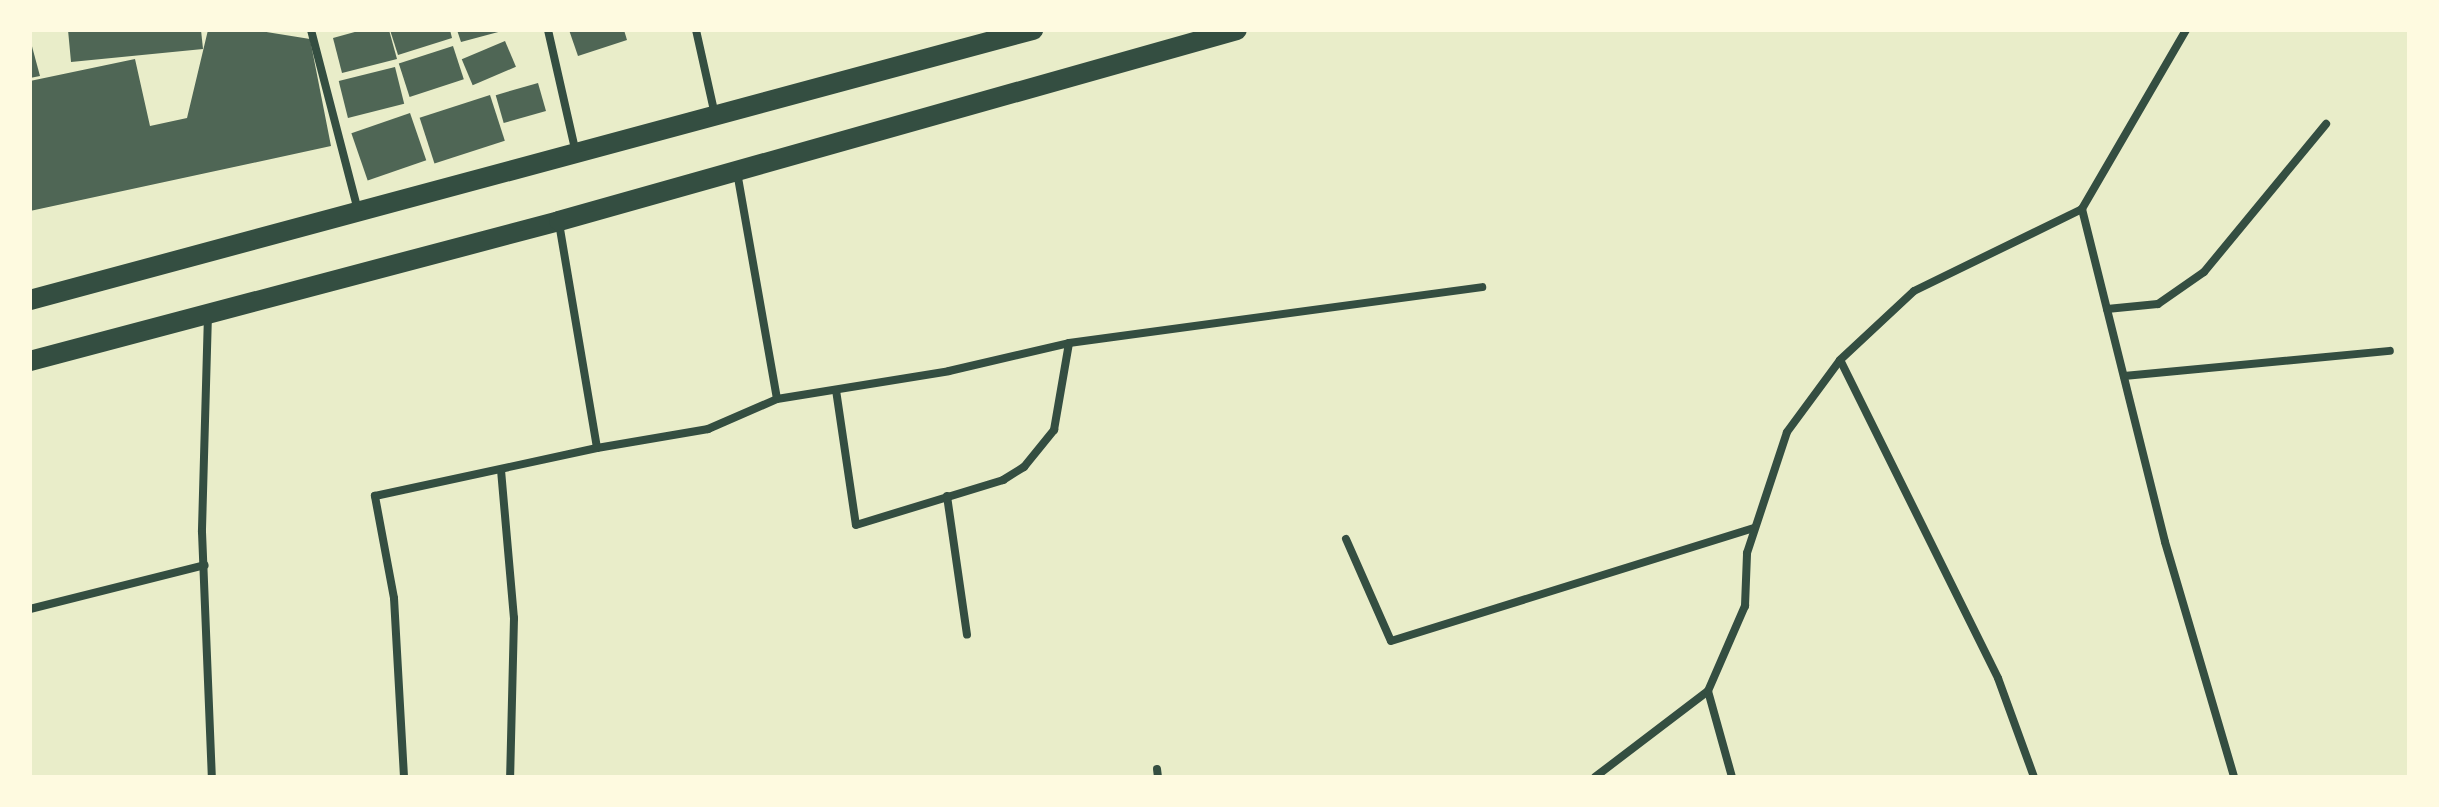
<!DOCTYPE html>
<style>
body{margin:0}
#map{position:relative;width:2439px;height:807px;overflow:hidden;background:#e9edc9;font-family:Quicksand,sans-serif}
div>[style]{position:absolute}
.building>*{inset:0;background:#4f6655;transform-origin:0 0}
.minor>*{height:8px;margin:-4px;padding:0 4px;transform-origin:4px;border-radius:4px;background:#344e41}
.primary>*{height:20px;margin:-10px;padding:0 10px;transform-origin:10px;border-radius:10px;background:#344e41}
span{translate:-50% -50%;white-space:nowrap;text-align:center;line-height:1.15;-webkit-text-stroke:8px #fefae0;paint-order:stroke}
.frame{position:absolute;inset:0;border:32px solid #fefae0;pointer-events:none}
</style>
<div id="map">
<div class="building">
<i style="clip-path:polygon(68px 30px,201px 30px,203px 49px,71px 62px)"></i>
<i style="clip-path:polygon(208px 30px,254px 30px,310px 39px,331px 146px,30px 211px,30px 81px,135px 59px,150px 126px,187px 118px)"></i>
<i style="clip-path:polygon(362px 30px,389px 30px,397px 59px,342px 73px,333px 38px)"></i>
<i style="clip-path:polygon(390px 30px,450px 30px,452px 38px,398px 55px)"></i>
<i style="clip-path:polygon(457px 30px,502px 30px,502px 31px,461px 42px)"></i>
<i style="clip-path:polygon(569px 30px,624px 30px,627px 40px,578px 56px)"></i>
<i style="clip-path:polygon(30px 39px,40px 76px,30px 78px)"></i>
<i style="left:505px;top:41px;width:28px;height:47px;rotate:67deg"></i>
<i style="left:453px;top:46px;width:35px;height:57px;rotate:72deg"></i>
<i style="left:395px;top:67px;width:38px;height:58px;rotate:76deg"></i>
<i style="left:538px;top:83px;width:29px;height:44px;rotate:74deg"></i>
<i style="left:490px;top:95px;width:48px;height:74px;rotate:72deg"></i>
<i style="left:410px;top:113px;width:50px;height:62px;rotate:71deg"></i>
</div>
<div class="minor">
<i style="left:311px;top:30px;width:187px;rotate:75.4deg"></i>
<i style="left:548px;top:30px;width:126px;rotate:77.2deg"></i>
<i style="left:696px;top:30px;width:87px;rotate:77.4deg"></i>
<i style="left:2186px;top:30px;width:207px;rotate:120.2deg"></i>
<i style="left:2082px;top:209px;width:343px;rotate:76deg"></i>
<i style="left:2165px;top:542px;width:245px;rotate:73.6deg"></i>
<i style="left:737px;top:172px;width:230px;rotate:80deg"></i>
<i style="left:777px;top:399px;width:174px;rotate:-9.2deg"></i>
<i style="left:949px;top:371px;width:123px;rotate:-13.1deg"></i>
<i style="left:1069px;top:343px;width:417px;rotate:-7.7deg"></i>
<i style="left:559px;top:223px;width:228px;rotate:80.4deg"></i>
<i style="left:597px;top:448px;width:113px;rotate:-9.7deg"></i>
<i style="left:708px;top:429px;width:75px;rotate:-23.5deg"></i>
<i style="left:2107px;top:309px;width:51px;rotate:-5.6deg"></i>
<i style="left:2158px;top:304px;width:56px;rotate:-34.8deg"></i>
<i style="left:2204px;top:272px;width:192px;rotate:-50.5deg"></i>
<i style="left:208px;top:314px;width:218px;rotate:91.6deg"></i>
<i style="left:202px;top:532px;width:245px;rotate:87.7deg"></i>
<i style="left:2124px;top:376px;width:267px;rotate:-5.4deg"></i>
<i style="left:836px;top:390px;width:136px;rotate:81.6deg"></i>
<i style="left:856px;top:525px;width:154px;rotate:-17deg"></i>
<i style="left:1003px;top:480px;width:25px;rotate:-32deg"></i>
<i style="left:1024px;top:467px;width:48px;rotate:-51deg"></i>
<i style="left:1054px;top:430px;width:88px;rotate:-80.2deg"></i>
<i style="left:501px;top:470px;width:149px;rotate:85deg"></i>
<i style="left:514px;top:618px;width:159px;rotate:91.4deg"></i>
<i style="left:947px;top:496px;width:140px;rotate:81.8deg"></i>
<i style="left:1346px;top:539px;width:111px;rotate:66.2deg"></i>
<i style="left:1391px;top:641px;width:380px;rotate:-17.3deg"></i>
<i style="left:30px;top:609px;width:180px;rotate:-14.1deg"></i>
<i style="left:1157px;top:769px;width:8px;rotate:83deg"></i>
<i style="left:404px;top:777px;width:179px;rotate:-93.2deg"></i>
<i style="left:394px;top:598px;width:104px;rotate:-100.6deg"></i>
<i style="left:375px;top:496px;width:227px;rotate:-12.2deg"></i>
<i style="left:1595px;top:777px;width:142px;rotate:-37.3deg"></i>
<i style="left:1732px;top:777px;width:89px;rotate:-105.6deg"></i>
<i style="left:1708px;top:691px;width:93px;rotate:-66.5deg"></i>
<i style="left:1745px;top:606px;width:53px;rotate:-87.8deg"></i>
<i style="left:1747px;top:553px;width:127px;rotate:-71.7deg"></i>
<i style="left:1787px;top:432px;width:89px;rotate:-53.6deg"></i>
<i style="left:2034px;top:777px;width:105px;rotate:-110deg"></i>
<i style="left:1998px;top:678px;width:355px;rotate:-116.4deg"></i>
<i style="left:1840px;top:360px;width:101px;rotate:-43deg"></i>
<i style="left:1914px;top:291px;width:187px;rotate:-26deg"></i>
</div>
<div class="primary">
<i style="left:30px;top:300px;width:1039px;rotate:-15.07deg"></i>
<i style="left:30px;top:361px;width:547px;rotate:-14.82deg"></i>
<i style="left:559px;top:221px;width:704px;rotate:-15.73deg"></i>
</div>
<div class="frame"></div>
</div>
